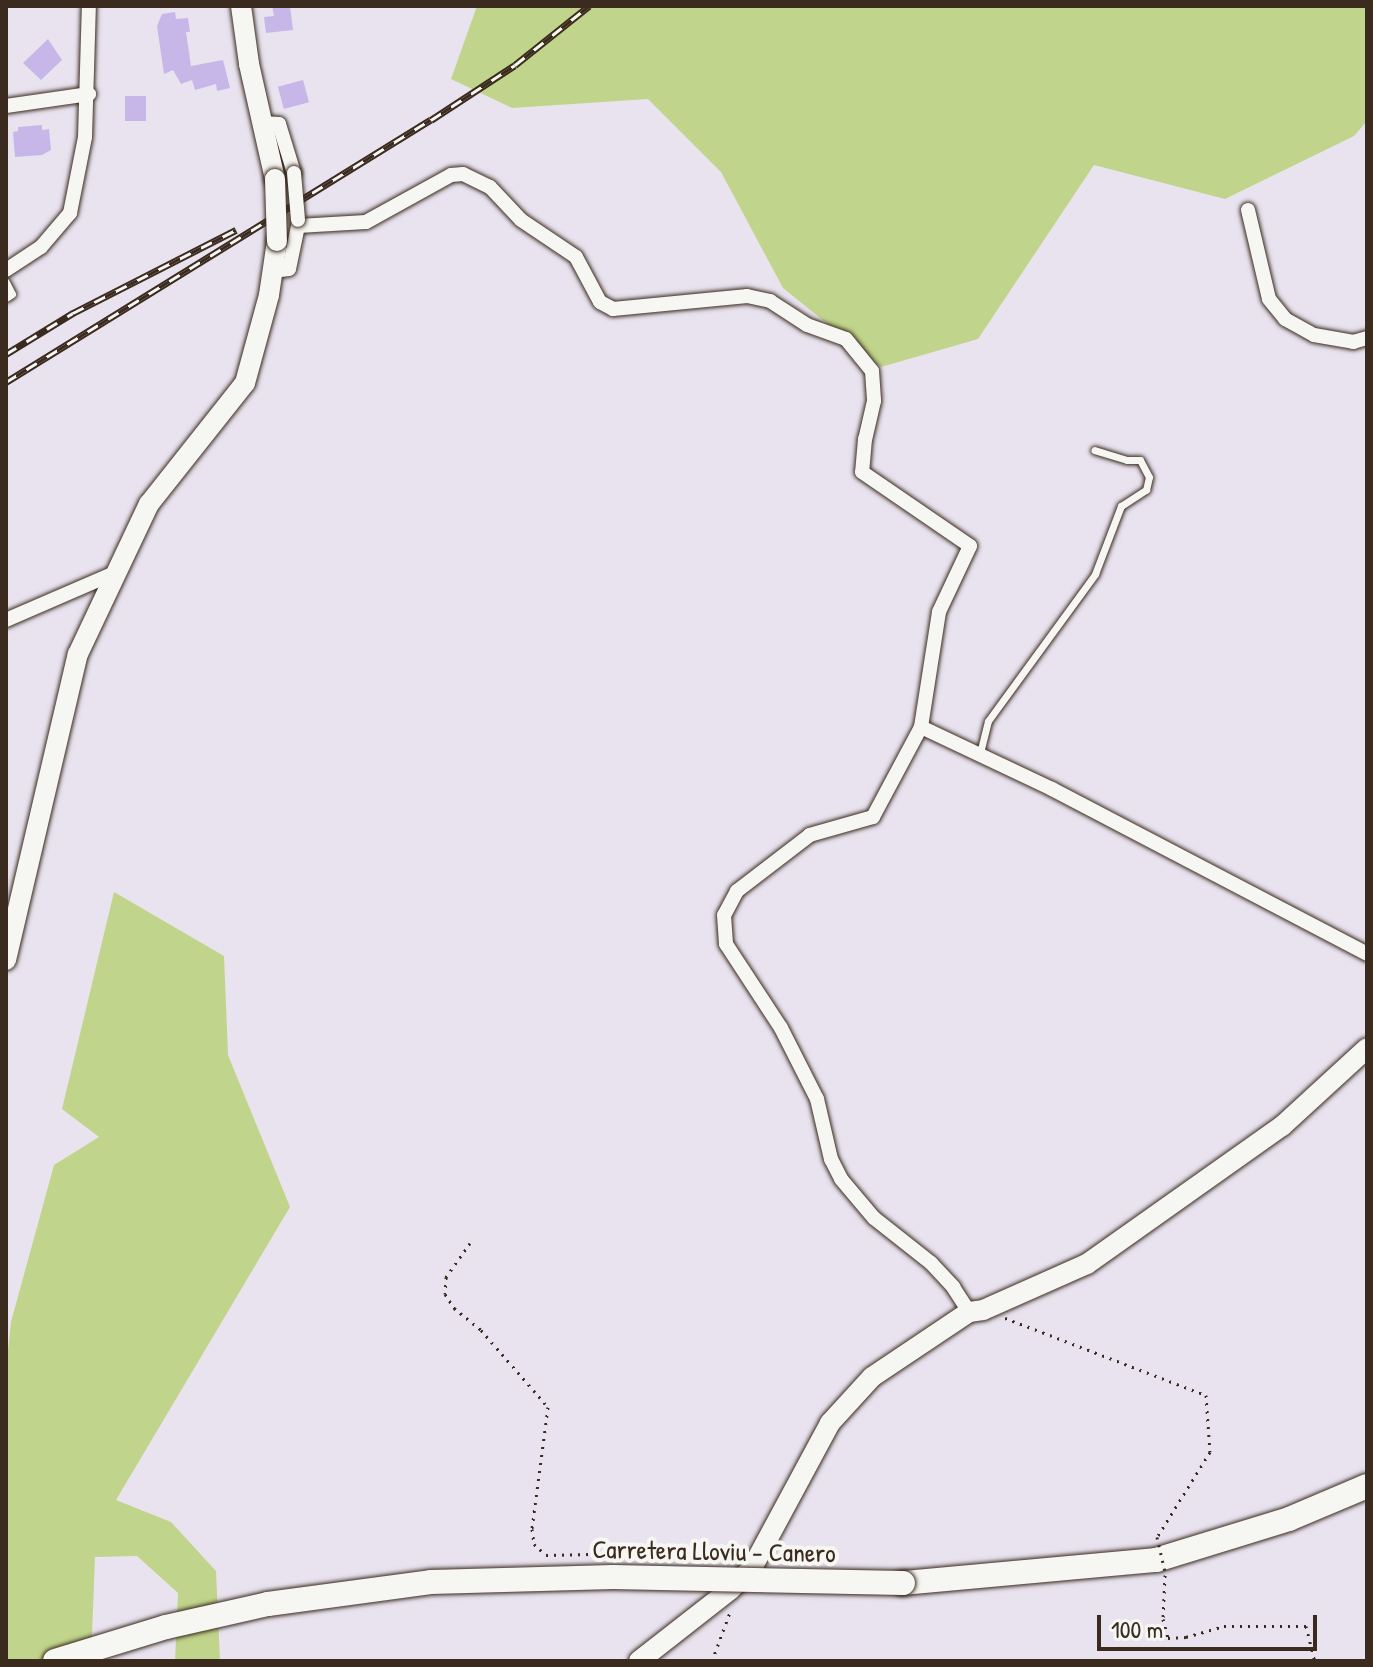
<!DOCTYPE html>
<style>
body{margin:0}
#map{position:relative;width:1373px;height:1667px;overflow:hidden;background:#e8e3ef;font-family:"Patrick Hand",sans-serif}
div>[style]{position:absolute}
.green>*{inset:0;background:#c0d58b}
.building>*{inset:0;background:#c6b7e8;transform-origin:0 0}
.path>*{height:3px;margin-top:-1.5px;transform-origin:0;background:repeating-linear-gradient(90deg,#3b2a1e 0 2px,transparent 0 8px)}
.roads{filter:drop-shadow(0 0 2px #3b2a1e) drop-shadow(0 0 2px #3b2a1e)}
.lane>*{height:7px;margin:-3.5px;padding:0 3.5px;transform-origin:3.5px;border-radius:3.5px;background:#f6f6f2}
.street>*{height:14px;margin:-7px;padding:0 7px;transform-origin:7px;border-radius:7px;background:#f6f6f2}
.secondary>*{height:20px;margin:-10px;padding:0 10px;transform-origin:10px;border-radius:10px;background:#f6f6f2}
.highway>*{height:24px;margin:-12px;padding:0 12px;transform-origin:12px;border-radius:12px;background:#f6f6f2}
.rail>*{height:7px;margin-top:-3.5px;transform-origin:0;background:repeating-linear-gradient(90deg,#f6f6f2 0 12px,#3b2a1e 0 24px);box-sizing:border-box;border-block:2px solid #3b2a1e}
.path-bridge>*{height:3px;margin-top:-1.5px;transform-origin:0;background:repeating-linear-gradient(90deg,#3b2a1e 0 2px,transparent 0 8px)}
.bridges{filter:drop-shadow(0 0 2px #3b2a1e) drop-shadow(0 0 2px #3b2a1e)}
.street-bridge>*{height:14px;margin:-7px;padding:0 7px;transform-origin:7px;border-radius:7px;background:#f6f6f2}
.secondary-bridge>*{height:20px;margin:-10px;padding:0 10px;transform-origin:10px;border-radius:10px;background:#f6f6f2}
.highway-bridge>*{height:24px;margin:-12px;padding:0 12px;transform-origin:12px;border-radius:12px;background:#f6f6f2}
span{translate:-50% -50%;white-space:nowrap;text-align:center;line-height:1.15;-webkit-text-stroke:8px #f6f6f2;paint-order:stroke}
.street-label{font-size:26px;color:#3b2a1e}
.frame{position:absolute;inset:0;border:8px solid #3b2a1e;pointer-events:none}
.scale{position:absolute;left:1097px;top:1615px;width:220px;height:36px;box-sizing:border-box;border:4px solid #3b2a1e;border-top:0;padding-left:10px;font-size:24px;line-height:28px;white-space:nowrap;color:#3b2a1e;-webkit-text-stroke:6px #f6f6f2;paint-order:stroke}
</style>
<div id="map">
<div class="green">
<i style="clip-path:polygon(477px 6px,1367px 6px,1367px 121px,1354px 136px,1225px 199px,1094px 165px,978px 339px,881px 367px,783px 288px,721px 172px,648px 99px,512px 108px,451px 79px)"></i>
<i style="clip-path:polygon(114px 892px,224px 956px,228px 1055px,290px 1207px,116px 1500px,171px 1522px,216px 1571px,220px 1661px,175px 1661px,178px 1593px,137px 1556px,95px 1557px,91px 1661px,6px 1661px,6px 1370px,11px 1322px,54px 1165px,99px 1137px,62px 1109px)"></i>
</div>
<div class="building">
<i style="clip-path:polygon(272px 6px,290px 6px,293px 30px,266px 33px,264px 17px,274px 16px)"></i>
<i style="clip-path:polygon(175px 12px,176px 19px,188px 18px,190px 32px,186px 32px,191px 66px,223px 60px,230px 88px,217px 91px,216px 84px,195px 90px,192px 80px,181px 84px,173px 70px,164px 74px,157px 26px,162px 14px)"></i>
<i style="clip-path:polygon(48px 39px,62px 60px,41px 80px,23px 63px)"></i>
<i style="left:303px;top:80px;width:23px;height:26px;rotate:75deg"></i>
<i style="left:125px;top:96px;width:21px;height:25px"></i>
<i style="clip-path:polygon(42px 125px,42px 130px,49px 129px,51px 150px,42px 155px,15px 157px,13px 132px,18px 131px,18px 127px)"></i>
</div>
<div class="path">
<i style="left:470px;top:1243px;width:42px;rotate:125.2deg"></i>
<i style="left:446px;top:1277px;width:17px;rotate:93deg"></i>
<i style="left:445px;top:1294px;width:17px;rotate:57deg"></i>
<i style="left:454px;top:1308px;width:35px;rotate:39deg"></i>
<i style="left:481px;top:1330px;width:102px;rotate:49deg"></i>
<i style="left:548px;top:1407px;width:123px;rotate:97.5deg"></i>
<i style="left:532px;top:1529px;width:15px;rotate:82deg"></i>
<i style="left:534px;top:1544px;width:16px;rotate:43deg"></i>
<i style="left:546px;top:1555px;width:91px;rotate:-1.3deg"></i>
<i style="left:637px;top:1553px;width:34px;rotate:8deg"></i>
<i style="left:1005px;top:1318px;width:215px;rotate:21deg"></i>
<i style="left:1206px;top:1395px;width:57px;rotate:86deg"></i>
<i style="left:1210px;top:1452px;width:100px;rotate:121.9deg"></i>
<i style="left:1165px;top:1575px;width:44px;rotate:92.6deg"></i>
<i style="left:1163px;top:1619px;width:20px;rotate:75deg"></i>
<i style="left:1168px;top:1638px;width:18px;rotate:-3deg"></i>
<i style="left:1186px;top:1637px;width:40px;rotate:-16deg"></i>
<i style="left:1224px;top:1626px;width:82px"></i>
<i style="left:1306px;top:1626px;width:36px;rotate:76deg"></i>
<i style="left:712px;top:1661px;width:52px;rotate:-69.8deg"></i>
</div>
<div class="roads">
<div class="lane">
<i style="left:6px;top:282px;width:13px;rotate:63deg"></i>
<i style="left:12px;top:294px;width:7px;rotate:146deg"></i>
<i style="left:980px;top:753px;width:33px;rotate:-76deg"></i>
<i style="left:988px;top:721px;width:182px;rotate:-53.9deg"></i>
<i style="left:1095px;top:574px;width:73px;rotate:-69.1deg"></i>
<i style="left:1121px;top:506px;width:30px;rotate:-33deg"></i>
<i style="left:1146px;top:490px;width:13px;rotate:-77deg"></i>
<i style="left:1149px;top:477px;width:19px;rotate:-118deg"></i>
<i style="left:1140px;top:460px;width:13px;rotate:180deg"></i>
<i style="left:1127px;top:460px;width:34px;rotate:-163deg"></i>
</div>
<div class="street">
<i style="left:6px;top:106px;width:84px;rotate:-8.2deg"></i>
<i style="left:262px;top:123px;width:17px;rotate:3deg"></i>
<i style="left:279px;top:124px;width:51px;rotate:73deg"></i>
<i style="left:1248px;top:210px;width:91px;rotate:76.7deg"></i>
<i style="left:1269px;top:299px;width:26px;rotate:51deg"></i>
<i style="left:1285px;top:319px;width:33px;rotate:29deg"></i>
<i style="left:1314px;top:335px;width:40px;rotate:10deg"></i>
<i style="left:1353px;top:342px;width:15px;rotate:-16deg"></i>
<i style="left:6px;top:270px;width:42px;rotate:-33.3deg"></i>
<i style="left:41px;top:247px;width:45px;rotate:-49.5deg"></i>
<i style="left:70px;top:213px;width:77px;rotate:-78.8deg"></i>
<i style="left:85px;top:137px;width:131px;rotate:-88.3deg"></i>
<i style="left:272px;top:271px;width:17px;rotate:-7deg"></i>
<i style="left:289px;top:269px;width:44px;rotate:-78.2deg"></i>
<i style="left:298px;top:226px;width:68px;rotate:-3.4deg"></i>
<i style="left:366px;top:222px;width:97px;rotate:-28.9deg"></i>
<i style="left:451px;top:175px;width:12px;rotate:-5deg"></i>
<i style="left:463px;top:174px;width:30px;rotate:26deg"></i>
<i style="left:490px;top:187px;width:45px;rotate:46.8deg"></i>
<i style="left:521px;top:220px;width:66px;rotate:33.9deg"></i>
<i style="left:576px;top:257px;width:51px;rotate:61.9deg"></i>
<i style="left:600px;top:302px;width:15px;rotate:28deg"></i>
<i style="left:613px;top:309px;width:135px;rotate:-5.5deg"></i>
<i style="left:747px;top:296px;width:24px;rotate:12deg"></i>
<i style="left:770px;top:301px;width:44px;rotate:33deg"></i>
<i style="left:807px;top:325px;width:41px;rotate:19.7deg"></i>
<i style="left:846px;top:339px;width:41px;rotate:50.9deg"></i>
<i style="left:872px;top:371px;width:30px;rotate:86deg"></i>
<i style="left:874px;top:401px;width:39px;rotate:103deg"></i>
<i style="left:865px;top:439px;width:33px;rotate:95deg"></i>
<i style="left:862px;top:472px;width:131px;rotate:34.4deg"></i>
<i style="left:970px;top:546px;width:73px;rotate:115.2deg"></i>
<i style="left:939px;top:612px;width:116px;rotate:98.9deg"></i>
<i style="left:921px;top:727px;width:102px;rotate:118.1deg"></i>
<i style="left:873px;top:817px;width:66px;rotate:164.1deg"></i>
<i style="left:810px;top:835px;width:92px;rotate:142.5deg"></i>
<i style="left:737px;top:891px;width:27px;rotate:118deg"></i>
<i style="left:724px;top:915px;width:29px;rotate:86deg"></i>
<i style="left:726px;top:944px;width:100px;rotate:56.8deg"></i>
<i style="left:781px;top:1028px;width:80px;rotate:63.1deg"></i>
<i style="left:817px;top:1099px;width:62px;rotate:76.9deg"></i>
<i style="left:831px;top:1159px;width:22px;rotate:63deg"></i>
<i style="left:841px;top:1179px;width:51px;rotate:49.8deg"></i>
<i style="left:874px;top:1218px;width:73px;rotate:38.3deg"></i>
<i style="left:931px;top:1263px;width:33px;rotate:47deg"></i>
<i style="left:953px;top:1287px;width:30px;rotate:57deg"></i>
<i style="left:6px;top:620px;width:121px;rotate:-23.4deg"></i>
<i style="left:921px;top:727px;width:145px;rotate:25.3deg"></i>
<i style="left:1052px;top:789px;width:356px;rotate:27.6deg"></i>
</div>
<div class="secondary">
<i style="left:241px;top:6px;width:59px;rotate:82.1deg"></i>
<i style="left:249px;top:64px;width:118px;rotate:77.3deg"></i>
<i style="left:6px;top:960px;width:314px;rotate:-76.8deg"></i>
<i style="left:78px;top:654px;width:166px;rotate:-64.7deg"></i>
<i style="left:149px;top:504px;width:154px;rotate:-51.6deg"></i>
<i style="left:245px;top:383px;width:91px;rotate:-74.7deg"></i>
<i style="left:269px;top:295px;width:55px;rotate:-81.6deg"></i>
<i style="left:639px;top:1661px;width:115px;rotate:-38deg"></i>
<i style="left:730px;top:1590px;width:31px;rotate:-45deg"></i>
<i style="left:752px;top:1568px;width:165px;rotate:-61.7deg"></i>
<i style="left:830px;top:1423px;width:62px;rotate:-47.6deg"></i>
<i style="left:872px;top:1377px;width:117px;rotate:-33.8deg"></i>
<i style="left:969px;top:1312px;width:14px;rotate:-8deg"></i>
<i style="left:983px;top:1310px;width:114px;rotate:-23.9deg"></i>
<i style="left:1087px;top:1264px;width:239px;rotate:-35.3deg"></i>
<i style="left:1282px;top:1126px;width:115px;rotate:-42.5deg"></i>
</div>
<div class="highway">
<i style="left:903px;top:1583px;width:254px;rotate:-5.2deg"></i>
<i style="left:1156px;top:1560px;width:139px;rotate:-17.1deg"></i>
<i style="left:1289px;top:1519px;width:85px;rotate:-22.9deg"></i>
</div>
</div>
<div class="rail">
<i style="left:6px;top:354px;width:79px;rotate:-31.5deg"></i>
<i style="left:73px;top:313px;width:183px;rotate:-27deg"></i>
<i style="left:6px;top:382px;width:499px;rotate:-31.7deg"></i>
<i style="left:431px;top:120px;width:100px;rotate:-33.2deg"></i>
<i style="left:515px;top:65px;width:95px;rotate:-38.6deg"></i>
</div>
<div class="path-bridge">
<i style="left:1157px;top:1537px;width:36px;rotate:77deg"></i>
</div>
<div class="bridges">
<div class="street-bridge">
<i style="left:294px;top:173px;width:47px;rotate:85.1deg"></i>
</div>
<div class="secondary-bridge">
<i style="left:275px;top:179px;width:62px;rotate:88.2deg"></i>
</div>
<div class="highway-bridge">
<i style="left:55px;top:1661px;width:116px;rotate:-17deg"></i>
<i style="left:166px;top:1627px;width:105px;rotate:-12.7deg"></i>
<i style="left:268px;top:1604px;width:164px;rotate:-7.7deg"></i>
<i style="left:431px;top:1582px;width:182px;rotate:-1.6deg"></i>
<i style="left:613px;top:1577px;width:290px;rotate:1.2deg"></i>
</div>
</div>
<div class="street-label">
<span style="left:714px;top:1551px;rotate:1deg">Carretera Lloviu - Canero</span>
</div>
<div class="frame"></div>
<div class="scale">100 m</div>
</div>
